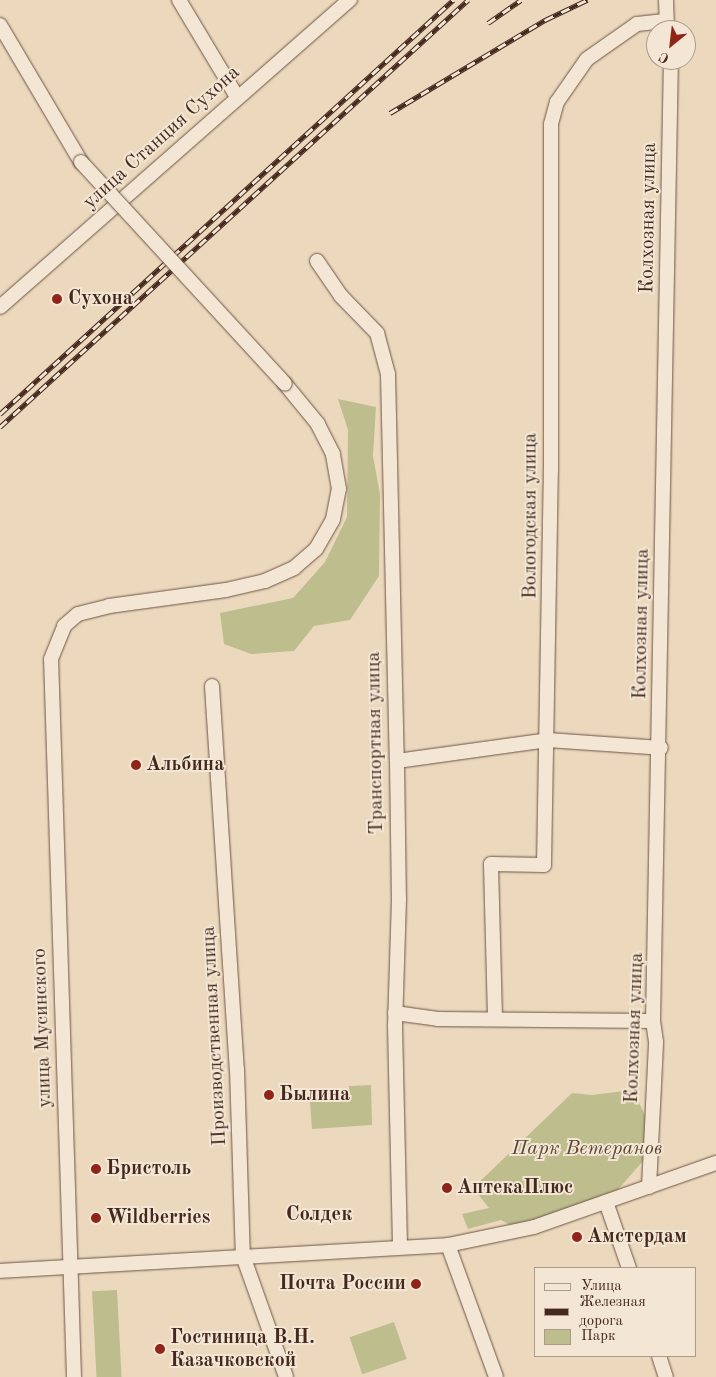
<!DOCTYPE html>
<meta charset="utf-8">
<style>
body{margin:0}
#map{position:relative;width:716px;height:1377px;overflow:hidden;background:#ecd9bd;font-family:"Old Standard TT",serif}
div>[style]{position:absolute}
.green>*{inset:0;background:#bebd8d;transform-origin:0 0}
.roads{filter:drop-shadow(0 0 1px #6e5446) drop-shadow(0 0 1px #6e5446)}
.minor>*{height:14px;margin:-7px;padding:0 7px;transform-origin:7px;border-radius:7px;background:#f3e6d4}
.rail>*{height:5px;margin-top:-2.5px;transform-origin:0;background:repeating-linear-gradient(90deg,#f3e6d4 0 9px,#44281e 0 18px);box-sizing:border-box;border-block:1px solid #44281e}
.bridges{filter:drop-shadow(0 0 1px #6e5446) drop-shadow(0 0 1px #6e5446)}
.minor-bridge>*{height:14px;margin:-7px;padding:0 7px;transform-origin:7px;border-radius:7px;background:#f3e6d4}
.dots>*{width:14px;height:14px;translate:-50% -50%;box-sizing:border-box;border:2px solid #f3e6d4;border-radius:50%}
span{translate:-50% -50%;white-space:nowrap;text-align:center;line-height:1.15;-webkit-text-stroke:4px #f3e6d4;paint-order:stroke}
.street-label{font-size:20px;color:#44281e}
.poi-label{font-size:20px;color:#44281e;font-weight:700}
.left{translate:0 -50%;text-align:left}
.right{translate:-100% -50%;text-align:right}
.park-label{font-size:20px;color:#5c4634;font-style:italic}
.neighbourhood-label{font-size:21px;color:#44281e;font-weight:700}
.legend{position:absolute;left:534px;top:1267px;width:162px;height:90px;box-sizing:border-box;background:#f3e6d4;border:1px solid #ad9a8b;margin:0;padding:6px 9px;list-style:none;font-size:15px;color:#44281e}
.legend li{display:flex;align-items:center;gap:10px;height:25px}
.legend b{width:25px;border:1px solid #ad9a8b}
.north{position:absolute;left:646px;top:20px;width:50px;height:50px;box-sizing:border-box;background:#f3e6d4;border:1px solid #ad9a8b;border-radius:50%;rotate:209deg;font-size:14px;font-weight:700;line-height:20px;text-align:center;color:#44281e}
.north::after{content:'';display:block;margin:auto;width:18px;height:22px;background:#8f2418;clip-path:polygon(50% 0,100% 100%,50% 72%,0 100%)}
</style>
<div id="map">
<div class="green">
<i style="clip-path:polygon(338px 399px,376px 407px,373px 456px,380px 494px,379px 576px,350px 620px,314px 626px,294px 651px,251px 654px,224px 644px,220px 613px,293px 598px,325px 562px,347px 517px,348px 430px)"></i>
<i style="clip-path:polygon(371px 1085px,372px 1125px,312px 1129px,310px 1102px,350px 1100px,349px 1086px)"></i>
<i style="clip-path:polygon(633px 1090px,651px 1128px,649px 1154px,616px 1192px,516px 1228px,501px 1220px,468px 1229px,462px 1214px,489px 1208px,473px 1188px,572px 1093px,592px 1095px)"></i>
<i style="left:117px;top:1290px;width:87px;height:25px;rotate:87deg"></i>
<i style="left:394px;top:1322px;width:39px;height:47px;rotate:71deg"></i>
</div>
<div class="roads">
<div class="minor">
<i style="left:179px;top:0;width:113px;rotate:59.1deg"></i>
<i style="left:666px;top:0;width:29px;rotate:88deg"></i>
<i style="left:0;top:25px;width:159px;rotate:59.4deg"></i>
<i style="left:317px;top:261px;width:42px;rotate:55.6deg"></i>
<i style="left:341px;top:296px;width:52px;rotate:45.8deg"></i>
<i style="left:377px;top:333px;width:42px;rotate:75deg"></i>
<i style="left:388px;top:374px;width:387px;rotate:88.7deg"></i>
<i style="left:397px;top:761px;width:138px;rotate:89.2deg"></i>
<i style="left:399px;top:899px;width:127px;rotate:91.8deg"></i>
<i style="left:395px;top:1026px;width:221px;rotate:88.7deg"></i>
<i style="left:0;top:307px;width:466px;rotate:-41.3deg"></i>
<i style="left:212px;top:686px;width:384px;rotate:86.3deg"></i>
<i style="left:237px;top:1069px;width:187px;rotate:88.2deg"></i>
<i style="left:243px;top:1256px;width:128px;rotate:70.4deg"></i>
<i style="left:397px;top:761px;width:152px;rotate:-7.9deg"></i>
<i style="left:548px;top:740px;width:113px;rotate:4deg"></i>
<i style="left:395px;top:1013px;width:43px;rotate:7.9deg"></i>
<i style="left:438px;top:1019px;width:215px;rotate:0.5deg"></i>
<i style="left:495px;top:1018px;width:154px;rotate:-91.5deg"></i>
<i style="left:491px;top:864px;width:53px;rotate:1.1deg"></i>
<i style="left:544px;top:865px;width:395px;rotate:-89deg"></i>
<i style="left:551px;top:470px;width:346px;rotate:-90deg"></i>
<i style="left:551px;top:124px;width:23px;rotate:-75deg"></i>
<i style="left:557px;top:102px;width:52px;rotate:-55.1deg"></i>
<i style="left:587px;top:59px;width:61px;rotate:-35deg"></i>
<i style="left:637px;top:24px;width:28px;rotate:-6deg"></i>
<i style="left:649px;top:1187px;width:145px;rotate:-87.2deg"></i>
<i style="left:656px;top:1042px;width:21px;rotate:-98deg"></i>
<i style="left:653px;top:1021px;width:961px;rotate:-88.93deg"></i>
<i style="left:606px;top:1202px;width:70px;rotate:70.8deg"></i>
<i style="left:448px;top:1245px;width:140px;rotate:70deg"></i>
<i style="left:0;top:1271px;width:449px;rotate:-3.3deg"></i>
<i style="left:448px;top:1245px;width:88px;rotate:-11.8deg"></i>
<i style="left:534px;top:1227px;width:193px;rotate:-19.4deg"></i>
<i style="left:659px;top:1356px;width:22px;rotate:72deg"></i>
<i style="left:74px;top:1377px;width:718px;rotate:-91.83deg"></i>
<i style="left:51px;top:659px;width:35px;rotate:-68deg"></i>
<i style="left:64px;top:626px;width:18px;rotate:-41deg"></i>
<i style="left:78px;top:614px;width:32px;rotate:-14deg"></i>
<i style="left:109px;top:606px;width:118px;rotate:-7.8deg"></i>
<i style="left:226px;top:590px;width:40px;rotate:-13deg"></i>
<i style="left:265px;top:581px;width:32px;rotate:-24deg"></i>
<i style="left:294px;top:568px;width:29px;rotate:-41deg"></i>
<i style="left:316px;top:549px;width:34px;rotate:-60deg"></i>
<i style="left:333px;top:519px;width:31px;rotate:-79deg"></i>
<i style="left:339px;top:489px;width:36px;rotate:-100deg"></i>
<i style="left:333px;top:454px;width:34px;rotate:-117deg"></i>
<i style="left:318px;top:424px;width:52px;rotate:-129.5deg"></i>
</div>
</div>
<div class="rail">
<i style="left:488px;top:23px;width:40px;rotate:-34.9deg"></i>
<i style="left:390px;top:113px;width:181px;rotate:-31deg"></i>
<i style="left:545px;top:20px;width:47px;rotate:-25.5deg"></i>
<i style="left:0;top:414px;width:614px;rotate:-42.42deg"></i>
<i style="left:0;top:427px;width:634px;rotate:-42.38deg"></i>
</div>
<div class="bridges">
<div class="minor-bridge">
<i style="left:81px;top:162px;width:301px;rotate:47.4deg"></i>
</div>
</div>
<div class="dots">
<i style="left:57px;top:299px;background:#8f2418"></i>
<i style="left:136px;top:765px;background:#8f2418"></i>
<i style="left:269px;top:1095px;background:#8f2418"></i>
<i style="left:96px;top:1169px;background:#8f2418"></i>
<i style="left:447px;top:1188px;background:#8f2418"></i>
<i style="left:96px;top:1218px;background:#8f2418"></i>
<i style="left:577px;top:1237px;background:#8f2418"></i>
<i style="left:416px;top:1284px;background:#8f2418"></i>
<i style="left:160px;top:1349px;background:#8f2418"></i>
</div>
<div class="street-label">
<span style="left:162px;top:138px;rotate:-42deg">улица Станция Сухона</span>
<span style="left:649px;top:218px;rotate:-89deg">Колхозная улица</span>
<span style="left:531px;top:516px;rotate:-90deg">Вологодская улица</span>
<span style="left:642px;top:624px;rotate:-89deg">Колхозная улица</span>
<span style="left:376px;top:743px;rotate:-91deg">Транспортная улица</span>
<span style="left:43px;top:1028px;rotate:-92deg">улица Мусинского</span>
<span style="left:635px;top:1028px;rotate:-88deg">Колхозная улица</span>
<span style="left:215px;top:1036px;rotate:-93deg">Производственная улица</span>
</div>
<div class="poi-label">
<span class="left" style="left:68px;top:299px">Сухона</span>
<span class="left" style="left:146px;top:765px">Альбина</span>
<span class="left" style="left:279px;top:1095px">Былина</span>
<span class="left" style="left:106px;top:1169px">Бристоль</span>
<span class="left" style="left:457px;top:1188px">АптекаПлюс</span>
<span class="left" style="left:106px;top:1218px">Wildberries</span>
<span class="left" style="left:587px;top:1237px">Амстердам</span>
<span class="right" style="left:406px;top:1284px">Почта России</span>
<span class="left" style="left:170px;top:1350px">Гостиница В.Н.<br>Казачковской</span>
</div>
<div class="park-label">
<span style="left:587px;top:1149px">Парк Ветеранов</span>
</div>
<div class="neighbourhood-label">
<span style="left:319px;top:1215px">Солдек</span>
</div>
<ul class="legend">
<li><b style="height:6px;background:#f3e6d4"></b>Улица</li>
<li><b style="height:6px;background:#44281e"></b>Железная дорога</li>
<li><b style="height:14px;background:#bebd8d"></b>Парк</li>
</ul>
<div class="north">С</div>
</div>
